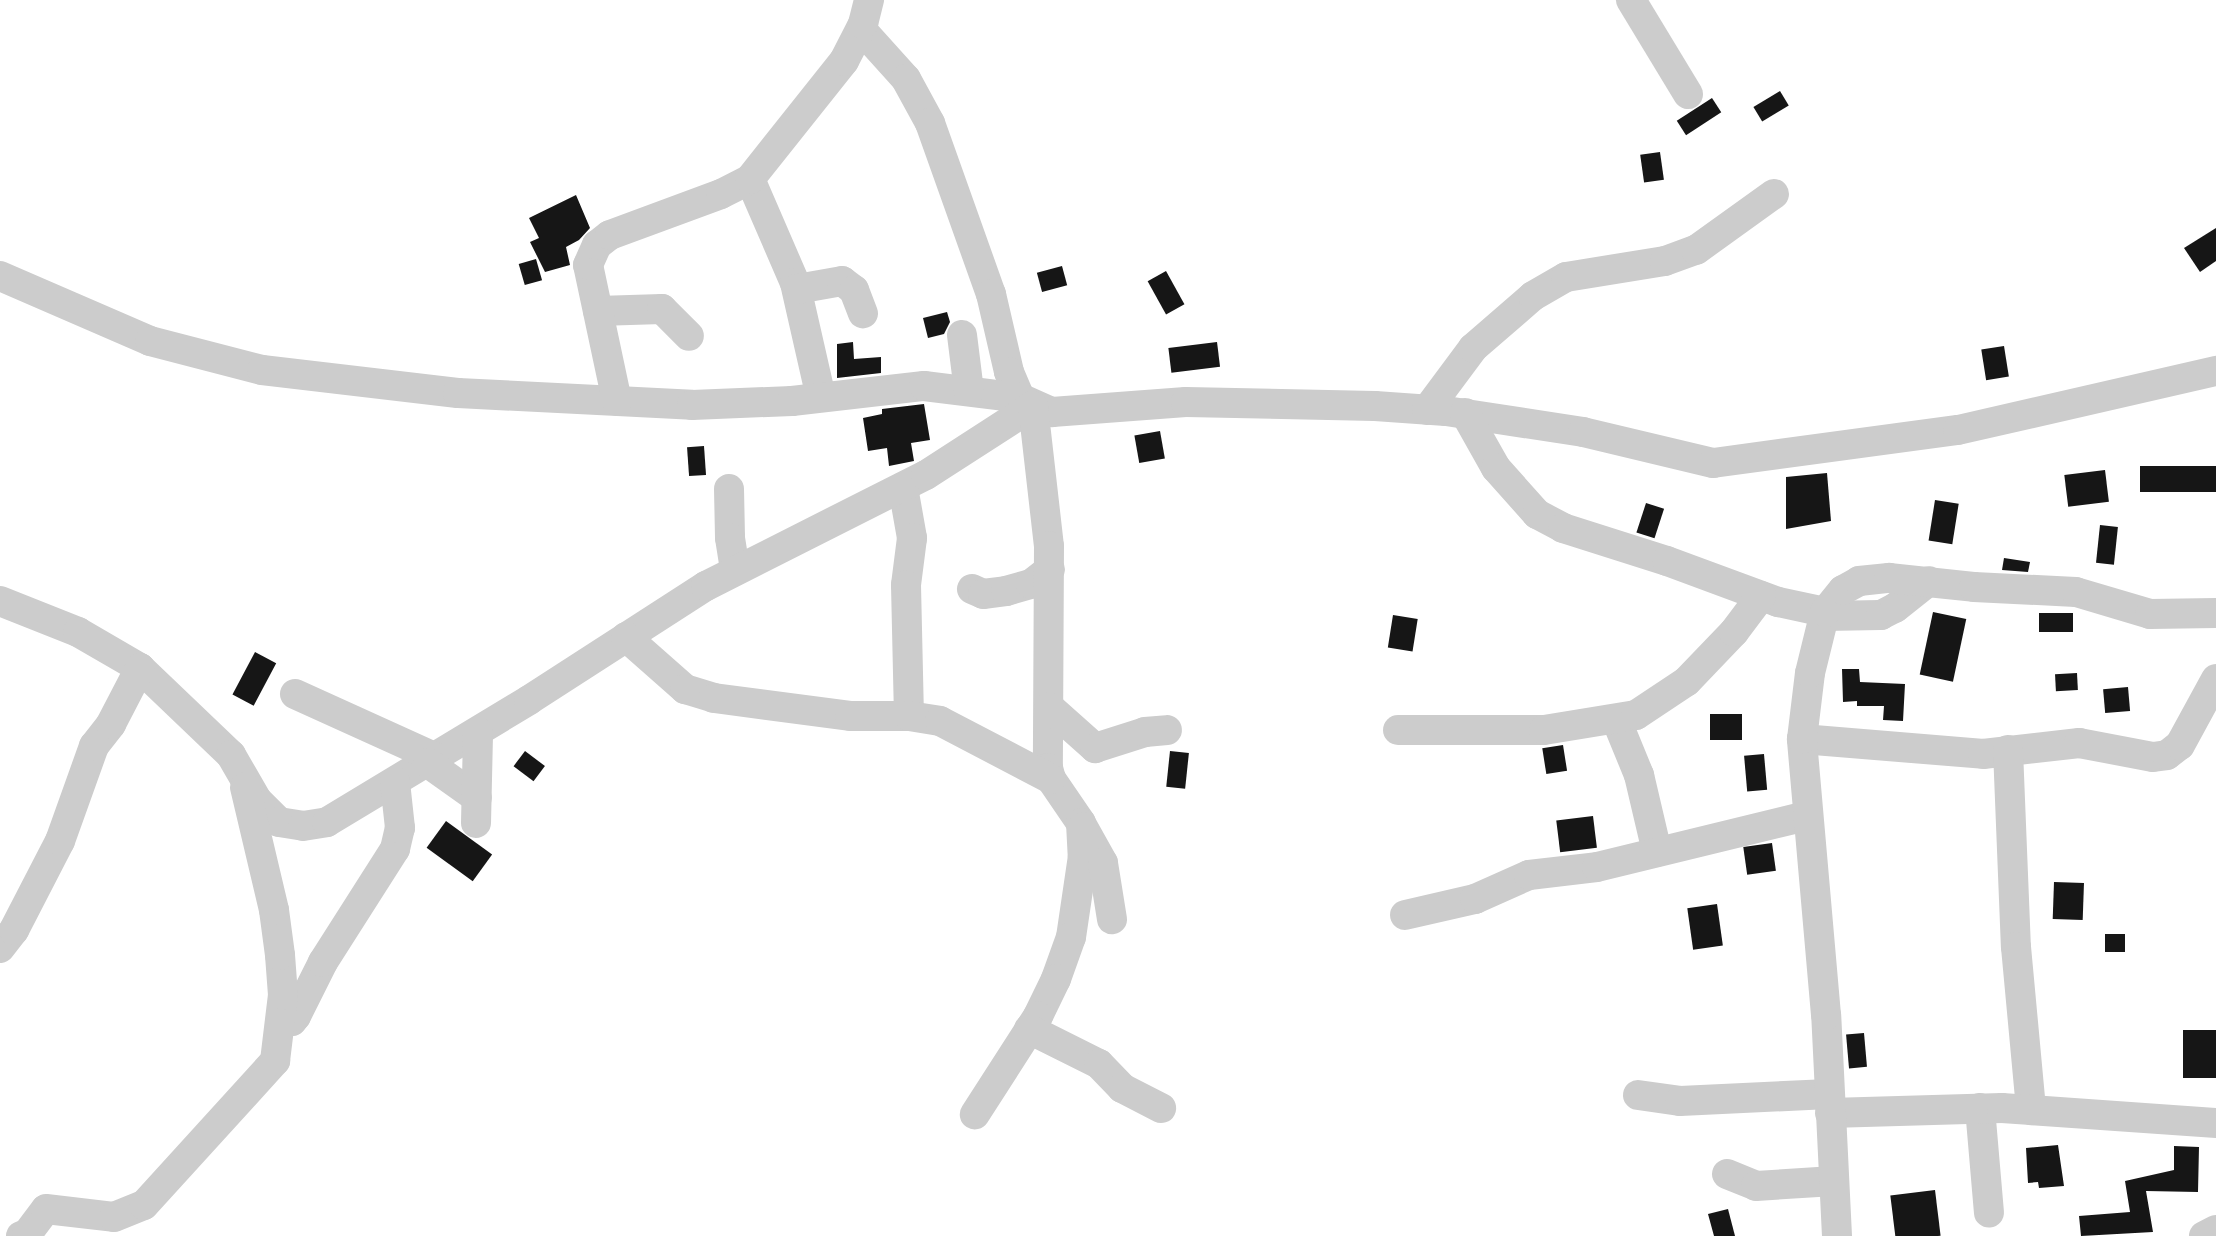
<!DOCTYPE html>
<style>
body{margin:0}
#map{position:relative;width:2216px;height:1236px;overflow:hidden;background:#fff;font-family:"Fira Sans Condensed",sans-serif}
div>[style]{position:absolute}
.building>*{inset:0;background:#161616;transform-origin:0 0}
.minor>*{height:30px;margin:-15px;padding:0 15px;transform-origin:15px;border-radius:15px;background:#ccc}
span{translate:-50% -50%;white-space:nowrap;text-align:center;line-height:1.15;-webkit-text-stroke:8px #fff;paint-order:stroke}
</style>
<div id="map">
<div class="building">
<i style="left:1780px;top:91px;width:17px;height:31px;rotate:59deg"></i>
<i style="left:1712px;top:98px;width:17px;height:42px;rotate:57deg"></i>
<i style="left:1660px;top:152px;width:28px;height:20px;rotate:82deg"></i>
<i style="clip-path:polygon(576px 195px,590px 228px,579px 240px,566px 247px,570px 265px,545px 272px,530px 242px,539px 238px,529px 218px)"></i>
<i style="clip-path:polygon(2216px 228px,2216px 261px,2200px 272px,2184px 248px)"></i>
<i style="left:536px;top:259px;width:22px;height:18px;rotate:74deg"></i>
<i style="left:1062px;top:266px;width:20px;height:26px;rotate:75deg"></i>
<i style="left:1166px;top:271px;width:38px;height:21px;rotate:61deg"></i>
<i style="clip-path:polygon(947px 312px,950px 322px,944px 334px,928px 338px,923px 318px)"></i>
<i style="clip-path:polygon(853px 342px,854px 359px,881px 357px,881px 373px,837px 378px,837px 344px)"></i>
<i style="left:1217px;top:342px;width:25px;height:49px;rotate:83deg"></i>
<i style="left:2004px;top:346px;width:31px;height:23px;rotate:81deg"></i>
<i style="clip-path:polygon(924px 404px,930px 440px,911px 443px,914px 461px,889px 466px,887px 448px,868px 451px,863px 418px,882px 414px,882px 409px)"></i>
<i style="left:1160px;top:431px;width:28px;height:26px;rotate:80deg"></i>
<i style="left:704px;top:446px;width:29px;height:17px;rotate:86deg"></i>
<i style="left:2216px;top:466px;width:26px;height:76px;rotate:90deg"></i>
<i style="left:2105px;top:470px;width:32px;height:41px;rotate:83deg"></i>
<i style="clip-path:polygon(1827px 473px,1831px 521px,1786px 529px,1786px 477px)"></i>
<i style="left:1935px;top:500px;width:24px;height:41px;rotate:9deg"></i>
<i style="left:1646px;top:503px;width:19px;height:31px;rotate:18deg"></i>
<i style="left:2100px;top:525px;width:18px;height:38px;rotate:6deg"></i>
<i style="clip-path:polygon(2004px 558px,2030px 562px,2028px 572px,2002px 570px)"></i>
<i style="left:1933px;top:612px;width:34px;height:64px;rotate:12deg"></i>
<i style="left:2073px;top:613px;width:19px;height:34px;rotate:90deg"></i>
<i style="left:1393px;top:615px;width:25px;height:33px;rotate:9deg"></i>
<i style="left:255px;top:652px;width:24px;height:48px;rotate:28deg"></i>
<i style="clip-path:polygon(1842px 669px,1859px 669px,1860px 682px,1905px 684px,1903px 721px,1883px 720px,1884px 706px,1857px 706px,1857px 701px,1843px 702px)"></i>
<i style="left:2077px;top:673px;width:17px;height:22px;rotate:87deg"></i>
<i style="left:2128px;top:687px;width:24px;height:25px;rotate:85deg"></i>
<i style="left:1742px;top:714px;width:26px;height:32px;rotate:90deg"></i>
<i style="left:1563px;top:745px;width:26px;height:21px;rotate:81deg"></i>
<i style="left:525px;top:751px;width:25px;height:19px;rotate:37deg"></i>
<i style="left:1170px;top:751px;width:19px;height:36px;rotate:6deg"></i>
<i style="left:1764px;top:754px;width:36px;height:20px;rotate:85deg"></i>
<i style="left:1593px;top:816px;width:32px;height:37px;rotate:83deg"></i>
<i style="left:446px;top:821px;width:57px;height:33px;rotate:36deg"></i>
<i style="left:1772px;top:843px;width:28px;height:29px;rotate:82deg"></i>
<i style="left:2054px;top:882px;width:30px;height:37px;rotate:2deg"></i>
<i style="left:1717px;top:904px;width:42px;height:30px;rotate:82deg"></i>
<i style="left:2125px;top:934px;width:18px;height:20px;rotate:90deg"></i>
<i style="left:2216px;top:1030px;width:48px;height:33px;rotate:90deg"></i>
<i style="left:1864px;top:1033px;width:34px;height:18px;rotate:85deg"></i>
<i style="clip-path:polygon(2058px 1145px,2064px 1186px,2039px 1188px,2038px 1182px,2028px 1183px,2026px 1148px)"></i>
<i style="clip-path:polygon(2174px 1146px,2199px 1147px,2198px 1192px,2146px 1191px,2153px 1232px,2081px 1236px,2079px 1216px,2130px 1212px,2125px 1181px,2174px 1170px)"></i>
<i style="left:1935px;top:1190px;width:46px;height:45px;rotate:83deg"></i>
<i style="clip-path:polygon(1728px 1209px,1735px 1236px,1714px 1236px,1708px 1214px)"></i>
</div>
<div class="minor">
<i style="left:1631px;top:0;width:110px;rotate:58.8deg"></i>
<i style="left:861px;top:29px;width:67px;rotate:48deg"></i>
<i style="left:906px;top:79px;width:50px;rotate:61.4deg"></i>
<i style="left:930px;top:123px;width:182px;rotate:70.4deg"></i>
<i style="left:991px;top:294px;width:80px;rotate:77deg"></i>
<i style="left:1009px;top:372px;width:28px;rotate:67deg"></i>
<i style="left:1020px;top:398px;width:35px;rotate:24deg"></i>
<i style="left:1052px;top:412px;width:134px;rotate:-4.3deg"></i>
<i style="left:1186px;top:402px;width:189px;rotate:1.2deg"></i>
<i style="left:1375px;top:406px;width:71px;rotate:4deg"></i>
<i style="left:1446px;top:411px;width:139px;rotate:8.7deg"></i>
<i style="left:1583px;top:432px;width:134px;rotate:13.4deg"></i>
<i style="left:1713px;top:463px;width:247px;rotate:-7.7deg"></i>
<i style="left:1958px;top:430px;width:265px;rotate:-12.9deg"></i>
<i style="left:750px;top:179px;width:113px;rotate:66.6deg"></i>
<i style="left:795px;top:283px;width:117px;rotate:77.2deg"></i>
<i style="left:0;top:276px;width:163px;rotate:23.4deg"></i>
<i style="left:150px;top:341px;width:116px;rotate:14.5deg"></i>
<i style="left:262px;top:370px;width:197px;rotate:6.7deg"></i>
<i style="left:458px;top:393px;width:234px;rotate:2.9deg"></i>
<i style="left:692px;top:405px;width:100px;rotate:-2.3deg"></i>
<i style="left:792px;top:401px;width:133px;rotate:-6.5deg"></i>
<i style="left:924px;top:386px;width:97px;rotate:7.1deg"></i>
<i style="left:797px;top:289px;width:46px;rotate:-10.1deg"></i>
<i style="left:842px;top:281px;width:15px;rotate:37deg"></i>
<i style="left:854px;top:290px;width:25px;rotate:69deg"></i>
<i style="left:598px;top:311px;width:64px;rotate:-1.8deg"></i>
<i style="left:662px;top:309px;width:38px;rotate:45deg"></i>
<i style="left:962px;top:335px;width:56px;rotate:82.9deg"></i>
<i style="left:617px;top:401px;width:139px;rotate:-102deg"></i>
<i style="left:588px;top:265px;width:22px;rotate:-66deg"></i>
<i style="left:597px;top:245px;width:16px;rotate:-38deg"></i>
<i style="left:610px;top:235px;width:118px;rotate:-20.3deg"></i>
<i style="left:721px;top:194px;width:33px;rotate:-27deg"></i>
<i style="left:750px;top:179px;width:151px;rotate:-51.5deg"></i>
<i style="left:844px;top:61px;width:42px;rotate:-62.8deg"></i>
<i style="left:863px;top:24px;width:25px;rotate:-76deg"></i>
<i style="left:1427px;top:410px;width:77px;rotate:-53.4deg"></i>
<i style="left:1473px;top:348px;width:79px;rotate:-40.9deg"></i>
<i style="left:1533px;top:296px;width:38px;rotate:-30deg"></i>
<i style="left:1566px;top:277px;width:100px;rotate:-9.2deg"></i>
<i style="left:1665px;top:261px;width:33px;rotate:-20deg"></i>
<i style="left:1696px;top:250px;width:96px;rotate:-35.7deg"></i>
<i style="left:1465px;top:413px;width:63px;rotate:60.6deg"></i>
<i style="left:1496px;top:468px;width:62px;rotate:48.3deg"></i>
<i style="left:1537px;top:514px;width:30px;rotate:28deg"></i>
<i style="left:1563px;top:528px;width:109px;rotate:17.6deg"></i>
<i style="left:1667px;top:561px;width:118px;rotate:20.3deg"></i>
<i style="left:1778px;top:602px;width:48px;rotate:12deg"></i>
<i style="left:903px;top:487px;width:52px;rotate:80deg"></i>
<i style="left:912px;top:538px;width:47px;rotate:97.3deg"></i>
<i style="left:906px;top:585px;width:131px;rotate:88.7deg"></i>
<i style="left:729px;top:489px;width:49px;rotate:88.8deg"></i>
<i style="left:730px;top:538px;width:33px;rotate:81deg"></i>
<i style="left:972px;top:589px;width:12px;rotate:24deg"></i>
<i style="left:983px;top:594px;width:23px;rotate:-7deg"></i>
<i style="left:1006px;top:591px;width:26px;rotate:-16deg"></i>
<i style="left:1031px;top:584px;width:24px;rotate:-38deg"></i>
<i style="left:0;top:601px;width:84px;rotate:21.7deg"></i>
<i style="left:78px;top:632px;width:72px;rotate:30.1deg"></i>
<i style="left:140px;top:668px;width:126px;rotate:43.7deg"></i>
<i style="left:231px;top:755px;width:52px;rotate:60deg"></i>
<i style="left:257px;top:800px;width:31px;rotate:45deg"></i>
<i style="left:279px;top:822px;width:24px;rotate:9deg"></i>
<i style="left:303px;top:826px;width:24px;rotate:-9deg"></i>
<i style="left:327px;top:822px;width:236px;rotate:-31.1deg"></i>
<i style="left:529px;top:700px;width:211px;rotate:-32.8deg"></i>
<i style="left:706px;top:586px;width:246px;rotate:-26.8deg"></i>
<i style="left:926px;top:475px;width:127px;rotate:-32.8deg"></i>
<i style="left:1033px;top:406px;width:141px;rotate:83.5deg"></i>
<i style="left:1049px;top:546px;width:222px;rotate:90.3deg"></i>
<i style="left:1048px;top:768px;width:11px;rotate:75deg"></i>
<i style="left:1051px;top:779px;width:53px;rotate:55.7deg"></i>
<i style="left:1081px;top:823px;width:33px;rotate:87deg"></i>
<i style="left:1083px;top:856px;width:82px;rotate:98.4deg"></i>
<i style="left:1071px;top:937px;width:45px;rotate:109.7deg"></i>
<i style="left:1056px;top:979px;width:41px;rotate:115.9deg"></i>
<i style="left:1038px;top:1016px;width:117px;rotate:122.7deg"></i>
<i style="left:1824px;top:616px;width:57px;rotate:-1deg"></i>
<i style="left:1881px;top:615px;width:16px;rotate:-27deg"></i>
<i style="left:1895px;top:608px;width:43px;rotate:-38.5deg"></i>
<i style="left:626px;top:637px;width:79px;rotate:41.4deg"></i>
<i style="left:685px;top:689px;width:30px;rotate:17deg"></i>
<i style="left:714px;top:698px;width:137px;rotate:7.5deg"></i>
<i style="left:850px;top:716px;width:59px"></i>
<i style="left:909px;top:716px;width:31px;rotate:9deg"></i>
<i style="left:940px;top:721px;width:125px;rotate:27.6deg"></i>
<i style="left:295px;top:694px;width:155px;rotate:24.4deg"></i>
<i style="left:1049px;top:707px;width:62px;rotate:41.7deg"></i>
<i style="left:1095px;top:748px;width:52px;rotate:-17.7deg"></i>
<i style="left:1145px;top:732px;width:22px;rotate:-5deg"></i>
<i style="left:1616px;top:719px;width:61px;rotate:67.7deg"></i>
<i style="left:1639px;top:775px;width:79px;rotate:76.8deg"></i>
<i style="left:1398px;top:730px;width:146px"></i>
<i style="left:1544px;top:730px;width:93px;rotate:-9.3deg"></i>
<i style="left:1636px;top:715px;width:61px;rotate:-33.7deg"></i>
<i style="left:1687px;top:681px;width:68px;rotate:-46.2deg"></i>
<i style="left:1734px;top:632px;width:45px;rotate:-53.1deg"></i>
<i style="left:1802px;top:739px;width:182px;rotate:4.7deg"></i>
<i style="left:1983px;top:754px;width:97px;rotate:-6.5deg"></i>
<i style="left:2079px;top:743px;width:75px;rotate:10.7deg"></i>
<i style="left:2153px;top:757px;width:14px;rotate:-8deg"></i>
<i style="left:2167px;top:755px;width:16px;rotate:-38deg"></i>
<i style="left:2180px;top:745px;width:75px;rotate:-61.4deg"></i>
<i style="left:2008px;top:750px;width:197px;rotate:87.7deg"></i>
<i style="left:2016px;top:947px;width:164px;rotate:84.7deg"></i>
<i style="left:428px;top:763px;width:60px;rotate:35.5deg"></i>
<i style="left:476px;top:823px;width:91px;rotate:-88.7deg"></i>
<i style="left:1083px;top:827px;width:41px;rotate:60.9deg"></i>
<i style="left:1103px;top:863px;width:57px;rotate:80.9deg"></i>
<i style="left:1405px;top:915px;width:72px;rotate:-12.9deg"></i>
<i style="left:1475px;top:899px;width:59px;rotate:-24deg"></i>
<i style="left:1529px;top:875px;width:68px;rotate:-6.7deg"></i>
<i style="left:1597px;top:867px;width:216px;rotate:-13.7deg"></i>
<i style="left:0;top:948px;width:23px;rotate:-52deg"></i>
<i style="left:14px;top:930px;width:100px;rotate:-62.7deg"></i>
<i style="left:60px;top:841px;width:101px;rotate:-70.3deg"></i>
<i style="left:94px;top:746px;width:28px;rotate:-52deg"></i>
<i style="left:111px;top:724px;width:63px;rotate:-62.6deg"></i>
<i style="left:281px;top:1019px;width:11px;rotate:10deg"></i>
<i style="left:292px;top:1021px;width:6px;rotate:-51deg"></i>
<i style="left:296px;top:1016px;width:60px;rotate:-63.4deg"></i>
<i style="left:323px;top:962px;width:134px;rotate:-57.5deg"></i>
<i style="left:395px;top:849px;width:22px;rotate:-77deg"></i>
<i style="left:400px;top:828px;width:46px;rotate:-96.2deg"></i>
<i style="left:1029px;top:1029px;width:78px;rotate:26.6deg"></i>
<i style="left:1099px;top:1064px;width:33px;rotate:46deg"></i>
<i style="left:1122px;top:1088px;width:44px;rotate:27.1deg"></i>
<i style="left:1638px;top:1095px;width:42px;rotate:8.1deg"></i>
<i style="left:1680px;top:1101px;width:149px;rotate:-2.7deg"></i>
<i style="left:1980px;top:1108px;width:105px;rotate:85.1deg"></i>
<i style="left:1830px;top:1113px;width:172px;rotate:-1.7deg"></i>
<i style="left:2002px;top:1108px;width:215px;rotate:4deg"></i>
<i style="left:1727px;top:1174px;width:31px;rotate:22deg"></i>
<i style="left:1756px;top:1186px;width:78px;rotate:-3.7deg"></i>
<i style="left:21px;top:1236px;width:6px;rotate:-18deg"></i>
<i style="left:27px;top:1234px;width:31px;rotate:-53deg"></i>
<i style="left:46px;top:1209px;width:68px;rotate:6.7deg"></i>
<i style="left:114px;top:1217px;width:32px;rotate:-22deg"></i>
<i style="left:144px;top:1205px;width:195px;rotate:-47.7deg"></i>
<i style="left:275px;top:1061px;width:66px;rotate:-83.1deg"></i>
<i style="left:283px;top:995px;width:40px;rotate:-94.3deg"></i>
<i style="left:280px;top:955px;width:45px;rotate:-97.6deg"></i>
<i style="left:274px;top:910px;width:126px;rotate:-103.3deg"></i>
<i style="left:1837px;top:1236px;width:221px;rotate:-92.8deg"></i>
<i style="left:1826px;top:1015px;width:277px;rotate:-95deg"></i>
<i style="left:1802px;top:739px;width:66px;rotate:-83.1deg"></i>
<i style="left:1810px;top:673px;width:63px;rotate:-76.2deg"></i>
<i style="left:1825px;top:612px;width:28px;rotate:-51deg"></i>
<i style="left:1843px;top:590px;width:18px;rotate:-29deg"></i>
<i style="left:1859px;top:581px;width:30px;rotate:-6deg"></i>
<i style="left:1889px;top:578px;width:85px;rotate:6deg"></i>
<i style="left:1974px;top:587px;width:102px;rotate:2.8deg"></i>
<i style="left:2076px;top:592px;width:77px;rotate:16.6deg"></i>
<i style="left:2150px;top:614px;width:66px;rotate:-0.9deg"></i>
<i style="left:2204px;top:1236px;width:13px;rotate:-27deg"></i>
</div>
</div>
